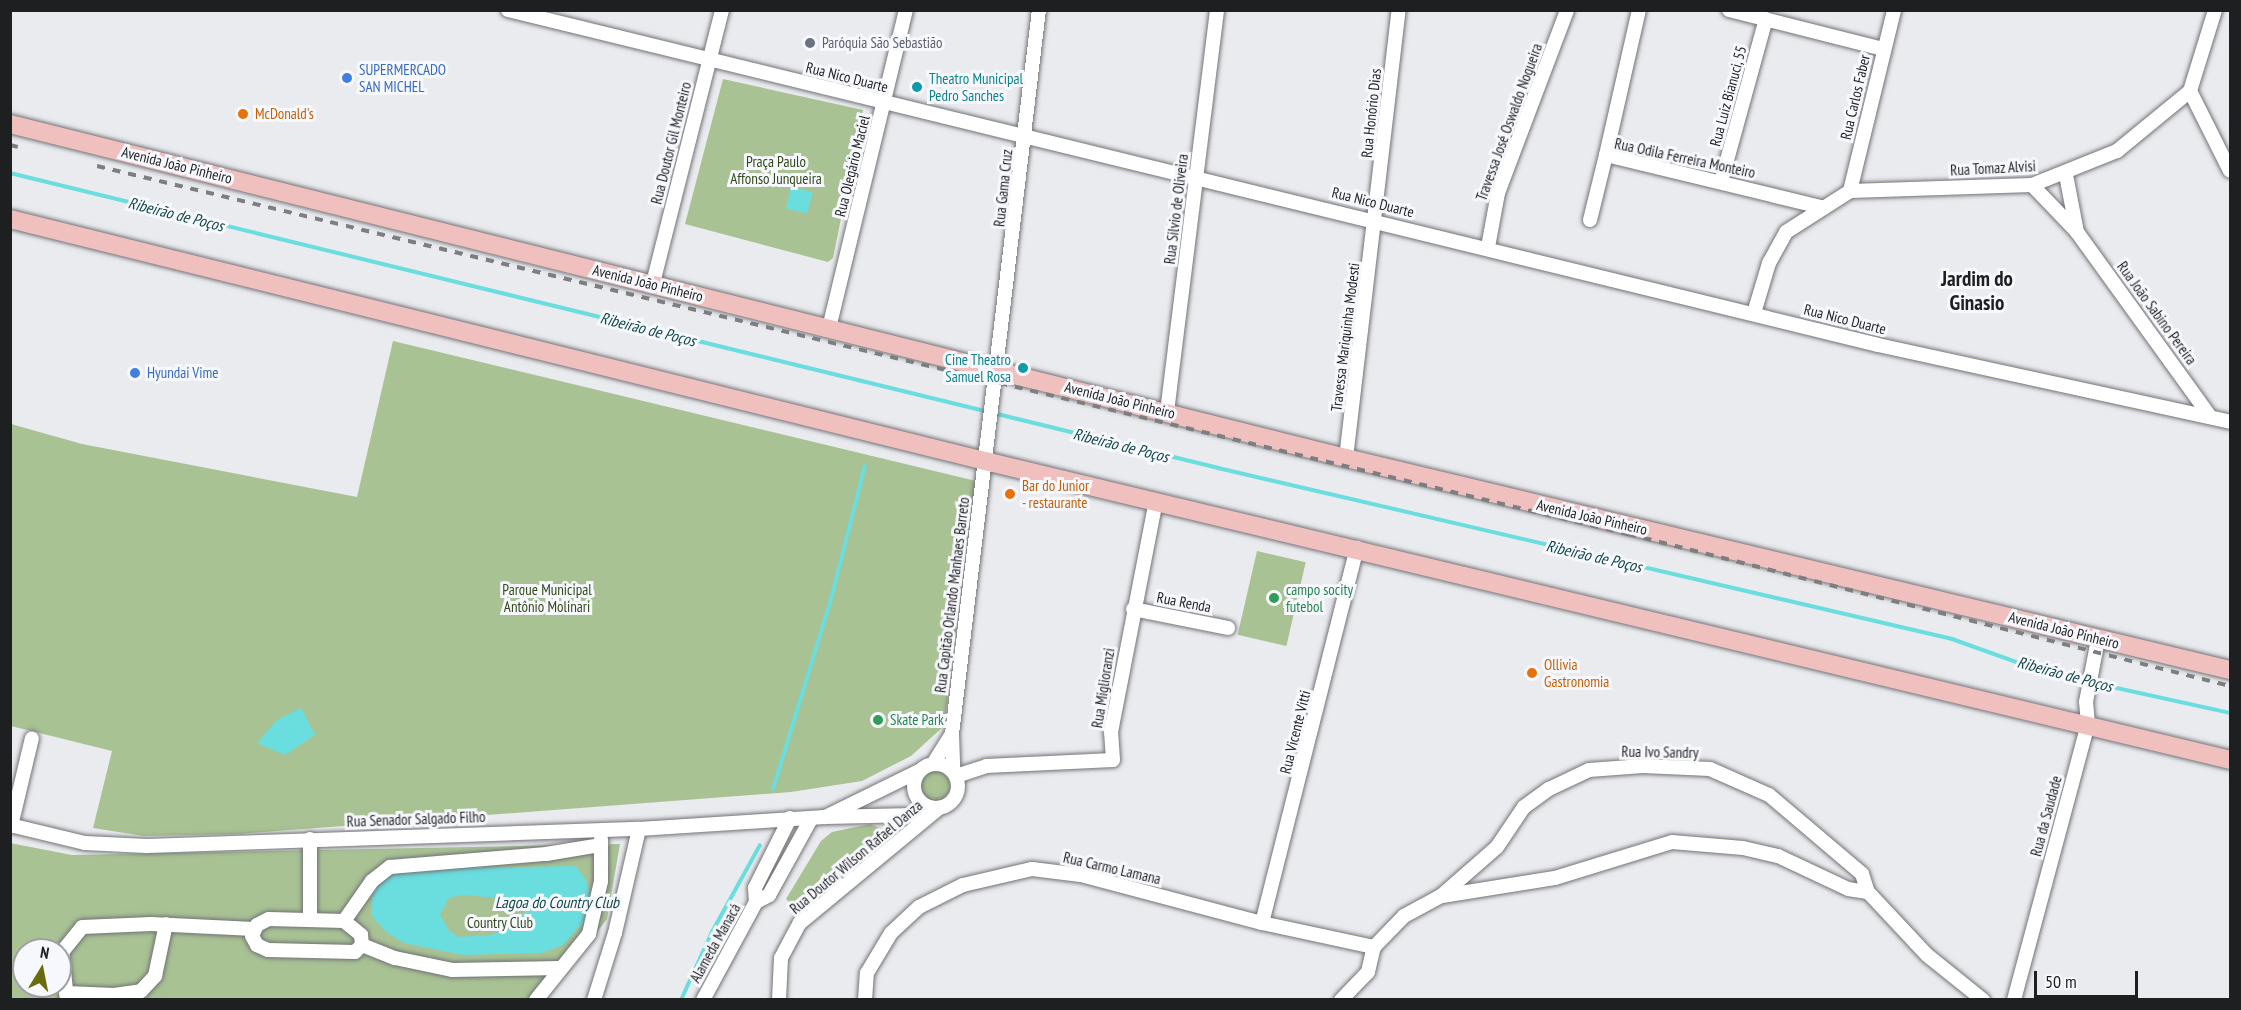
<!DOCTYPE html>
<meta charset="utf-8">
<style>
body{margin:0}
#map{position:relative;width:2241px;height:1010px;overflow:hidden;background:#eaebef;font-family:"PT Sans Narrow",sans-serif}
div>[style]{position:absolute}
.green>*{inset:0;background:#a8c294;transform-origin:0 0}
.round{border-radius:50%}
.water>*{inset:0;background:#6addde;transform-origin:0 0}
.stream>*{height:4px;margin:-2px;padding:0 2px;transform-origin:2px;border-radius:2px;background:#6addde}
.roads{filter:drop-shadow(0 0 2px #727377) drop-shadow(0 0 2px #727377)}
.minor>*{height:14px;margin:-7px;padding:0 7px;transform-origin:7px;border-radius:7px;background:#fff}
.minor>.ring{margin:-7px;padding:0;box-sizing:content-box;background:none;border:14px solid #fff;border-radius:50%}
.major>*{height:18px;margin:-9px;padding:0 9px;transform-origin:9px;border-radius:9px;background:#efc0bd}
.rail>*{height:4px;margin-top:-2px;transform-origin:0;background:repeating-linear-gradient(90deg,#7d7e80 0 8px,transparent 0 16px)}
.dots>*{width:16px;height:16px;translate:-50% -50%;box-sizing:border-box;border:3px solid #f7f8fd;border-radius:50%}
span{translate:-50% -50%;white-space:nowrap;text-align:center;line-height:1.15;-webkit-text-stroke:6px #f7f8fd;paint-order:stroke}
.worship-label{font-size:15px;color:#5b616d}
.left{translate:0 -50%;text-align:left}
.shop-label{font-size:15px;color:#366cbe}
.street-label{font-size:15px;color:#1e1f20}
.culture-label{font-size:15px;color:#0d838f}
.right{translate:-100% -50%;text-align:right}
.food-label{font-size:15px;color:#c56008}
.park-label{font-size:15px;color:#314a19}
.leisure-label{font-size:15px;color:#27864d}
.water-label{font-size:16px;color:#144949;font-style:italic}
.district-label{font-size:21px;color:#1e1f20;font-weight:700}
.frame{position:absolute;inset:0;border:12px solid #1e1f20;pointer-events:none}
.north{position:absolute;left:12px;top:938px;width:60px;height:60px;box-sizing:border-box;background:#f7f8fd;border:2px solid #a0a1a5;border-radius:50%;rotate:10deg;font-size:16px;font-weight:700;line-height:24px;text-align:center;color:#1e1f20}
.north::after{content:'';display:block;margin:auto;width:21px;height:27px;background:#696c0e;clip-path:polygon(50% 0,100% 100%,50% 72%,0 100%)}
.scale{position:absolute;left:2034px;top:971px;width:104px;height:27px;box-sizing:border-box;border:3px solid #1e1f20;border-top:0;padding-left:8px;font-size:18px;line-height:21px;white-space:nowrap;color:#1e1f20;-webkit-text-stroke:4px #f7f8fd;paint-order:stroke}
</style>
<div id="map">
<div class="green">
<i style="clip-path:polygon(723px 79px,863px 110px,833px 258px,828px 262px,685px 224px)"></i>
<i style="clip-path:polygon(393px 341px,976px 481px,944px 726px,911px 756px,862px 781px,791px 792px,236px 834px,144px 836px,93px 828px,112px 751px,11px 726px,11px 424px,82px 444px,357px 497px)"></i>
<i style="left:1257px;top:551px;width:50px;height:86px;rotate:13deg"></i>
<i class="round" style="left:920px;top:771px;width:30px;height:30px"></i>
<i style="clip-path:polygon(870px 824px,888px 831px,888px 836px,795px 907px,786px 899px,821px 841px,832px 832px)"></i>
<i style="clip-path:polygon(evenodd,10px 843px,72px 855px,620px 844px,607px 919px,545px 999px,11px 1000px,10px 843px,24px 950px,60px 950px,60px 986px,24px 986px,24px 950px)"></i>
</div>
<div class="water">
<i style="left:791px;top:187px;width:22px;height:22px;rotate:13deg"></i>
<i style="clip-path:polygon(301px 708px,315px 735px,285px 755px,257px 743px,277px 720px)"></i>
<i style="clip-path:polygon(evenodd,576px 866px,586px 880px,594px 910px,563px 945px,541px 953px,463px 955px,404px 943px,385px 931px,371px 915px,373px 891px,396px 869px,576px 866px,462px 895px,512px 899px,525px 912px,513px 927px,490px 935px,459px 937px,450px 932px,440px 915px,449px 898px,462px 895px)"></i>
</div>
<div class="stream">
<i style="left:10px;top:173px;width:1243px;rotate:13.72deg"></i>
<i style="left:1218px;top:468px;width:754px;rotate:13.11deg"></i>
<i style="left:1952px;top:639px;width:98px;rotate:19.7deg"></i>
<i style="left:2044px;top:672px;width:43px;rotate:12.1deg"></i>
<i style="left:2094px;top:683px;width:139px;rotate:12.4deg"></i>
<i style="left:773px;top:789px;width:195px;rotate:-73deg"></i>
<i style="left:830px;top:603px;width:141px;rotate:-75.7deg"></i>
<i style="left:681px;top:1000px;width:75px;rotate:-65.5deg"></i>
<i style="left:712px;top:932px;width:99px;rotate:-61.1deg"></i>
</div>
<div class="roads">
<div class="minor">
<i style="left:508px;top:10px;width:1410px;rotate:13.74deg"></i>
<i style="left:1878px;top:345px;width:360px;rotate:12.3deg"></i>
<i style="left:1729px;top:10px;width:159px;rotate:14.2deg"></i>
<i style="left:2190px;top:91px;width:89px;rotate:63.4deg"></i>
<i style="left:1606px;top:155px;width:149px;rotate:-77.2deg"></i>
<i style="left:1721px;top:182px;width:169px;rotate:-74.6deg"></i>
<i style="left:2032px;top:185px;width:65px;rotate:46.2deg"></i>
<i style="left:2077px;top:232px;width:58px;rotate:-100.9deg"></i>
<i style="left:1850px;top:191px;width:186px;rotate:-76.3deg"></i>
<i style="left:1590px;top:220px;width:67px;rotate:-76.2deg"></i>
<i style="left:1606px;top:155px;width:221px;rotate:13.6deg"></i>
<i style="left:2077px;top:232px;width:226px;rotate:54.2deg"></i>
<i style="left:1488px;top:247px;width:55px;rotate:-79.5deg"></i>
<i style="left:1498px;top:193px;width:196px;rotate:-69.3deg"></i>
<i style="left:653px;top:283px;width:282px;rotate:-75.8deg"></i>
<i style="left:1754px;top:313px;width:52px;rotate:-73.3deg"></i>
<i style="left:1769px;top:263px;width:35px;rotate:-61deg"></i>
<i style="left:1786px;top:232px;width:76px;rotate:-32.6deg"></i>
<i style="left:1850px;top:191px;width:182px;rotate:-1.9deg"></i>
<i style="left:2032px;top:185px;width:92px;rotate:-21.8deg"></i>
<i style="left:2117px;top:151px;width:94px;rotate:-39.4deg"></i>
<i style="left:2190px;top:91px;width:85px;rotate:-72.8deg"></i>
<i style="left:829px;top:328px;width:327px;rotate:-76.4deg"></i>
<i style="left:1167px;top:412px;width:405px;rotate:-82.9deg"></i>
<i style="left:1346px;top:458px;width:451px;rotate:-83.3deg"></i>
<i style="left:1133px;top:609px;width:97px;rotate:11.3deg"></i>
<i style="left:952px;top:734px;width:729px;rotate:-83.15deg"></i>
<i class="ring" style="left:914px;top:764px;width:30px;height:30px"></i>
<i style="left:933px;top:764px;width:36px;rotate:-58deg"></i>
<i style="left:952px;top:734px;width:38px;rotate:88deg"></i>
<i style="left:919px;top:771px;width:105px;rotate:153.9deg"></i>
<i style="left:825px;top:817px;width:89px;rotate:-1.3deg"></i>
<i style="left:914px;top:815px;width:15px;rotate:-37deg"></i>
<i style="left:956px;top:776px;width:32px;rotate:-18deg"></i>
<i style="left:986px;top:766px;width:127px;rotate:-2.7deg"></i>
<i style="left:1113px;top:760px;width:28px;rotate:-94deg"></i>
<i style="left:1111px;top:732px;width:235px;rotate:-79deg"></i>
<i style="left:790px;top:818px;width:78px;rotate:116.6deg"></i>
<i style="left:755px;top:888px;width:14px;rotate:86deg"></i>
<i style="left:756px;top:902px;width:15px;rotate:-28deg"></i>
<i style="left:769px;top:895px;width:87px;rotate:-61.1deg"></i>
<i style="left:10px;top:825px;width:77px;rotate:13.5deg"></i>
<i style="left:85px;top:843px;width:62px;rotate:2.8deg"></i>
<i style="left:147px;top:846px;width:492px;rotate:-2deg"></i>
<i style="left:639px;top:829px;width:186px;rotate:-3.7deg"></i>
<i style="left:11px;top:826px;width:90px;rotate:-76.6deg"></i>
<i style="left:1442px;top:896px;width:114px;rotate:-9.1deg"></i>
<i style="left:1555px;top:878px;width:122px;rotate:-17.1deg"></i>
<i style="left:1672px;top:842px;width:71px;rotate:4.8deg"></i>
<i style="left:1743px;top:848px;width:36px;rotate:13deg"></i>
<i style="left:1778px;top:856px;width:77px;rotate:25.2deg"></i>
<i style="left:1848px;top:889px;width:20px;rotate:9deg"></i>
<i style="left:310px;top:919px;width:80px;rotate:-90deg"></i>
<i style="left:344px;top:921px;width:22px;rotate:39deg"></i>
<i style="left:361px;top:935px;width:10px;rotate:84deg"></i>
<i style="left:362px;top:945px;width:10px;rotate:135deg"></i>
<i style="left:355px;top:952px;width:87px;rotate:-178.7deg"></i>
<i style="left:268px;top:950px;width:12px;rotate:-156deg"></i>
<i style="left:257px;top:945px;width:10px;rotate:-119deg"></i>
<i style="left:252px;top:936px;width:12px;rotate:-66deg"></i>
<i style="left:257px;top:925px;width:13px;rotate:-27deg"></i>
<i style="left:269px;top:919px;width:75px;rotate:1.5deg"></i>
<i style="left:344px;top:921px;width:49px;rotate:-55deg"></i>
<i style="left:372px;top:881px;width:23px;rotate:-38deg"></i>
<i style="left:390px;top:867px;width:157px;rotate:-4.8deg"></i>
<i style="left:546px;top:854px;width:56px;rotate:-9.3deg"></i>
<i style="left:1262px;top:923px;width:387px;rotate:-75.8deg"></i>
<i style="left:362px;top:945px;width:35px;rotate:22deg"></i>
<i style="left:395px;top:958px;width:58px;rotate:11.9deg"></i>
<i style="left:452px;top:970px;width:108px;rotate:-1.1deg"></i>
<i style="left:66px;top:993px;width:48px;rotate:2.4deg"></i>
<i style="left:114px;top:995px;width:27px;rotate:-8deg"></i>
<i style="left:141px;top:991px;width:21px;rotate:-47deg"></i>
<i style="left:155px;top:976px;width:53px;rotate:-78.1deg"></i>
<i style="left:67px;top:1000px;width:48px;rotate:-95.9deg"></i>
<i style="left:62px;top:952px;width:32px;rotate:-51deg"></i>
<i style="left:82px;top:927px;width:69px;rotate:-2.5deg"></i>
<i style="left:151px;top:924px;width:103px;rotate:2.8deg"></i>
<i style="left:536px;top:1000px;width:85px;rotate:-51.2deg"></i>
<i style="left:589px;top:934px;width:54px;rotate:-77.2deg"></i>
<i style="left:601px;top:881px;width:42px;rotate:-90deg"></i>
<i style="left:594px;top:1000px;width:70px;rotate:-72.6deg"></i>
<i style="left:615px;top:933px;width:107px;rotate:-77deg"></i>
<i style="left:703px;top:1000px;width:111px;rotate:-61.6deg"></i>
<i style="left:779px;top:1000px;width:42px;rotate:-87.3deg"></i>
<i style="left:781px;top:958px;width:40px;rotate:-62deg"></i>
<i style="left:800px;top:923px;width:180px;rotate:-39.6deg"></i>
<i style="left:865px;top:1000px;width:27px;rotate:-86deg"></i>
<i style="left:867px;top:973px;width:47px;rotate:-59deg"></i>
<i style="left:891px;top:933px;width:38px;rotate:-43deg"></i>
<i style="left:919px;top:907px;width:49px;rotate:-26.6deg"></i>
<i style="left:963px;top:885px;width:71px;rotate:-13.1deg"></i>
<i style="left:1032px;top:869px;width:49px;rotate:7deg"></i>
<i style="left:1081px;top:875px;width:187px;rotate:14.9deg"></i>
<i style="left:1262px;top:923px;width:115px;rotate:12.1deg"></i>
<i style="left:1341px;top:1000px;width:39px;rotate:-46deg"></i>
<i style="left:1368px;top:972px;width:26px;rotate:-77deg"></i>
<i style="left:1374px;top:947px;width:43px;rotate:-45.9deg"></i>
<i style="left:1404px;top:916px;width:42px;rotate:-28.4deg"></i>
<i style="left:1441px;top:896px;width:74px;rotate:-41.2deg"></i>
<i style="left:1497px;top:847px;width:48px;rotate:-56deg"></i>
<i style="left:1524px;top:807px;width:31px;rotate:-36deg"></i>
<i style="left:1549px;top:789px;width:44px;rotate:-25.4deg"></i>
<i style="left:1589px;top:770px;width:54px;rotate:-4.2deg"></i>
<i style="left:1643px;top:766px;width:67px;rotate:2.6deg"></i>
<i style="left:1710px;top:769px;width:64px;rotate:23.8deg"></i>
<i style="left:1769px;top:795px;width:122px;rotate:40.3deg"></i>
<i style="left:1862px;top:874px;width:19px;rotate:72deg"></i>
<i style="left:1868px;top:892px;width:86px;rotate:46.9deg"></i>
<i style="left:1927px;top:955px;width:72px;rotate:38.8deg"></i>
<i style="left:2014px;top:1000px;width:286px;rotate:-75deg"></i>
<i style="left:2088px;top:724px;width:22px;rotate:-95deg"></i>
<i style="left:2086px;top:702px;width:64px;rotate:-79.2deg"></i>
</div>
<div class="major">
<i style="left:10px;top:124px;width:1377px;rotate:14.04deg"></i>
<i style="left:1346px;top:458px;width:909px;rotate:13.49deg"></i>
<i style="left:10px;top:219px;width:1005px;rotate:13.94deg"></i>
<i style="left:985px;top:461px;width:1280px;rotate:13.5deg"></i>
</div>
</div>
<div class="rail">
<i style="left:10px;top:145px;width:12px;rotate:14deg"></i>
<i style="left:97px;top:166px;width:1575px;rotate:13.52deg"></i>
<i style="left:1628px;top:534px;width:621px;rotate:14.17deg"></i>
</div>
<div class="dots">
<i style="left:810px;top:43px;background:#6b7280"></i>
<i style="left:347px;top:78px;background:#3f7fe0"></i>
<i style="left:917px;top:87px;background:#0f9aa8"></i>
<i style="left:243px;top:114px;background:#e8710a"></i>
<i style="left:1023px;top:368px;background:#0f9aa8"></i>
<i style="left:135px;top:373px;background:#3f7fe0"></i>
<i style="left:1010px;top:494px;background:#e8710a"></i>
<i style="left:1274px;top:598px;background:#2e9e5b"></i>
<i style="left:1532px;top:673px;background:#e8710a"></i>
<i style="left:878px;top:720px;background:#2e9e5b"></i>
</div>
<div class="worship-label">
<span class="left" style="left:822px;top:43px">Paróquia São Sebastião</span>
</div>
<div class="shop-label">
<span class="left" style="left:359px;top:78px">SUPERMERCADO<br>SAN MICHEL</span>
<span class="left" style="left:147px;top:373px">Hyundai Vime</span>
</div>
<div class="street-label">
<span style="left:847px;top:77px;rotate:14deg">Rua Nico Duarte</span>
<span style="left:1728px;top:96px;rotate:-75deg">Rua Luiz Bianuci, 55</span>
<span style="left:1855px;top:97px;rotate:-77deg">Rua Carlos Faber</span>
<span style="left:1371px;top:113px;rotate:-84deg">Rua Honório Dias</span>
<span style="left:1509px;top:122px;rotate:-70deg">Travessa José Oswaldo Nogueira</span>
<span style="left:671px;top:143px;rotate:-76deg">Rua Doutor Gil Monteiro</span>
<span style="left:1685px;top:158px;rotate:12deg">Rua Odila Ferreira Monteiro</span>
<span style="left:177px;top:165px;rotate:14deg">Avenida João Pinheiro</span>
<span style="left:852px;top:166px;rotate:-76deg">Rua Olegário Maciel</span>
<span style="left:1993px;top:168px;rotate:-3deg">Rua Tomaz Alvisi</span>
<span style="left:1003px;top:188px;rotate:-84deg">Rua Gama Cruz</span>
<span style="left:1373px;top:202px;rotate:14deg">Rua Nico Duarte</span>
<span style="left:1176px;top:209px;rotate:-83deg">Rua Silvio de Oliveira</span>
<span style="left:648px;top:283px;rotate:14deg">Avenida João Pinheiro</span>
<span style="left:2157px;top:313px;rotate:54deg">Rua João Sabino Pereira</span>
<span style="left:1845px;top:319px;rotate:14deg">Rua Nico Duarte</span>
<span style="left:1345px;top:337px;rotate:-83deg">Travessa Mariquinha Modesti</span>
<span style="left:1120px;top:400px;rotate:14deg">Avenida João Pinheiro</span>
<span style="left:1592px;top:517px;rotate:13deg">Avenida João Pinheiro</span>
<span style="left:952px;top:595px;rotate:-83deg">Rua Capitão Orlando Manhaes Barreto</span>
<span style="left:1184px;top:602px;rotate:11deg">Rua Renda</span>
<span style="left:2064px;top:630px;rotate:14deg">Avenida João Pinheiro</span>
<span style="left:1103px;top:688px;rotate:-81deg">Rua Miglioranzi</span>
<span style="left:1295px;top:732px;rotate:-76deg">Rua Vicente Vitti</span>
<span style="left:1660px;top:752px;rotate:1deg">Rua Ivo Sandry</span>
<span style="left:2046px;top:816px;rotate:-75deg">Rua da Saudade</span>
<span style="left:416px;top:819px;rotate:-2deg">Rua Senador Salgado Filho</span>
<span style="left:856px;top:857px;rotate:-40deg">Rua Doutor Wilson Rafael Danza</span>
<span style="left:1112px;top:868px;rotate:13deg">Rua Carmo Lamana</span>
<span style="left:715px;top:943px;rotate:-61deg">Alameda Manacá</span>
</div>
<div class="culture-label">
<span class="left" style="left:929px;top:87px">Theatro Municipal<br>Pedro Sanches</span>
<span class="right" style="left:1011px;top:368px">Cine Theatro<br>Samuel Rosa</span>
</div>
<div class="food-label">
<span class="left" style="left:255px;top:114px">McDonald's</span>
<span class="left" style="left:1022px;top:494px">Bar do Junior<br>- restaurante</span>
<span class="left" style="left:1544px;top:673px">Ollivia<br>Gastronomia</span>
</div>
<div class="park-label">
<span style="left:776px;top:170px">Praça Paulo<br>Affonso Junqueira</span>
<span style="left:547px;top:598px">Parque Municipal<br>Antônio Molinari</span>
<span style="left:500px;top:923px">Country Club</span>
</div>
<div class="leisure-label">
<span class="left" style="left:1286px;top:598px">campo socity<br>futebol</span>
<span class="left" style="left:890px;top:720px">Skate Park</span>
</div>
<div class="water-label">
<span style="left:176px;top:214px;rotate:14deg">Ribeirão de Poços</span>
<span style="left:648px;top:329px;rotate:14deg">Ribeirão de Poços</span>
<span style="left:1121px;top:445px;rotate:14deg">Ribeirão de Poços</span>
<span style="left:1594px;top:556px;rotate:13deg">Ribeirão de Poços</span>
<span style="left:2065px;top:674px;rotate:15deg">Ribeirão de Poços</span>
<span style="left:557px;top:902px">Lagoa do Country Club</span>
</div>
<div class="district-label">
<span style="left:1977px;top:291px">Jardim do<br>Ginasio</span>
</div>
<div class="frame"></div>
<div class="north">N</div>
<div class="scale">50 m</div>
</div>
